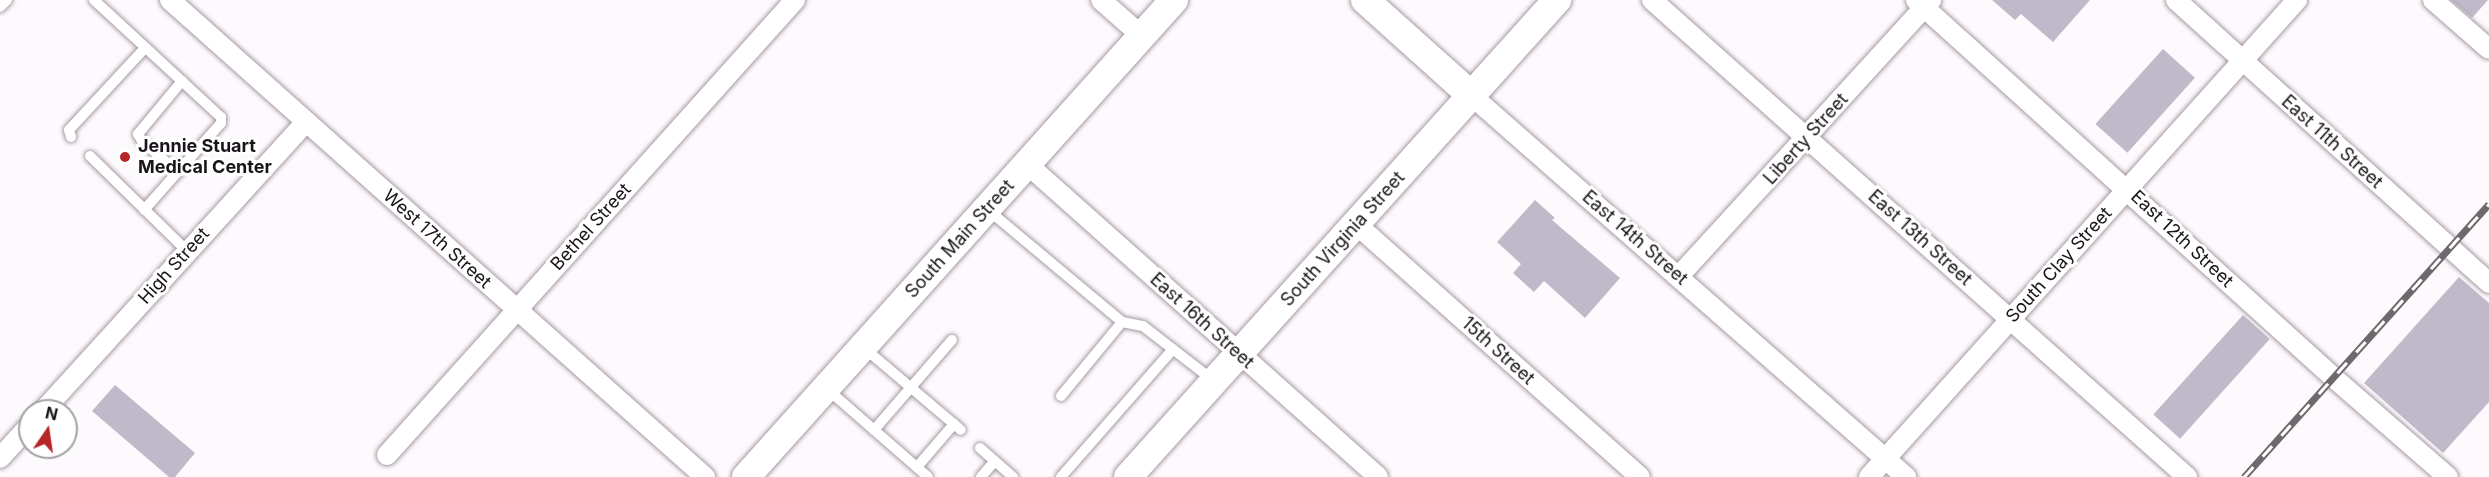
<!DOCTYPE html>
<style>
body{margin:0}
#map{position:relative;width:2489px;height:477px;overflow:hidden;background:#fdfafd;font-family:Inter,sans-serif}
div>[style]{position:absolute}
.building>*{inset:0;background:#bfb9ca;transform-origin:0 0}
.roads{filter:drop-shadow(0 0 2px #a799a5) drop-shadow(0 0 2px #a799a5)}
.service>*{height:10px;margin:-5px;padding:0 5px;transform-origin:5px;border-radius:5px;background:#fff}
.minor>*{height:20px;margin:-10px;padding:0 10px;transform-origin:10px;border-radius:10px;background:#fff}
.secondary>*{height:28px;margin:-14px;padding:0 14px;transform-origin:14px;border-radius:14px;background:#fff}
.rail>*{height:7px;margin-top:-3.5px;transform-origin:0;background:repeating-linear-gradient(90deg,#fff 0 14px,#6d696d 0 28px);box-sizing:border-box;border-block:2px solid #6d696d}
.dots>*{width:16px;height:16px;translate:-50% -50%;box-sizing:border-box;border:3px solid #fff;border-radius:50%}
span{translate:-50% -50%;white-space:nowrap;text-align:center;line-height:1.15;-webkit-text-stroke:6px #fff;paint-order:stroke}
.street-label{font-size:18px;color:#191419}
.poi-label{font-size:18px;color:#191419;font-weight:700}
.left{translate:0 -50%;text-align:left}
.north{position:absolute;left:18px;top:399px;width:60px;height:60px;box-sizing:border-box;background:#fff;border:2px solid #a3a1a3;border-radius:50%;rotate:13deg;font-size:16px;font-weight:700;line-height:24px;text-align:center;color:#191419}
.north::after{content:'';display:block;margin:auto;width:21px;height:27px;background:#b62625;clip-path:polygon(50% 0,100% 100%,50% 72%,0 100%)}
</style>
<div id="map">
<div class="building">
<i style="clip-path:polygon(1992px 0,2090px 0,2053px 42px,2021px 14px,2015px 20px)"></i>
<i style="clip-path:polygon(2451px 0,2488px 0,2472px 18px)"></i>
<i style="left:2163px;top:49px;width:43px;height:101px;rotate:42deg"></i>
<i style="clip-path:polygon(1535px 200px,1555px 218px,1552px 220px,1620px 278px,1585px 318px,1544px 281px,1534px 292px,1513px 273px,1521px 264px,1497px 242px)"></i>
<i style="clip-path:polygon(2459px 277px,2489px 303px,2489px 402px,2443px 453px,2364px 383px)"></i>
<i style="left:2243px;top:315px;width:36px;height:134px;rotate:42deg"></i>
<i style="clip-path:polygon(115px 385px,195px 453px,175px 477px,169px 477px,92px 411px)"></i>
</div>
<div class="roads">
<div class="service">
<i style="left:94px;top:0;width:173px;rotate:42.7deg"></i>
<i style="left:221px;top:117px;width:6px;rotate:90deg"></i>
<i style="left:221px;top:123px;width:116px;rotate:131.5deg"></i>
<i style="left:0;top:7px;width:10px;rotate:-45deg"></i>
<i style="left:71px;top:137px;width:7px;rotate:-106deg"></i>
<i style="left:69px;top:130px;width:112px;rotate:-47.2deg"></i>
<i style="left:90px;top:156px;width:137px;rotate:44.4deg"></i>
<i style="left:178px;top:172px;width:48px;rotate:-139.3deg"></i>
<i style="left:142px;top:141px;width:8px;rotate:-120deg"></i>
<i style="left:138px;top:134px;width:69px;rotate:-50.3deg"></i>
<i style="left:987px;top:209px;width:176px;rotate:39.9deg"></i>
<i style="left:1122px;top:322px;width:21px;rotate:11deg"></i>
<i style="left:1143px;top:326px;width:90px;rotate:37.8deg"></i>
<i style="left:863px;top:347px;width:128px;rotate:40.3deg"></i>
<i style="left:826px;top:388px;width:135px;rotate:41.1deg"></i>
<i style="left:1061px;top:396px;width:96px;rotate:-50.5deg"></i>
<i style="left:874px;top:430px;width:119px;rotate:-49.1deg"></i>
<i style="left:980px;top:448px;width:44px;rotate:41.3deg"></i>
<i style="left:917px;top:467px;width:57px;rotate:-49.3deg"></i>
<i style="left:981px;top:477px;width:21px;rotate:-49deg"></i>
<i style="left:1061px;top:477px;width:170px;rotate:-48.8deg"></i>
</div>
<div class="minor">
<i style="left:170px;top:0;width:717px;rotate:41.72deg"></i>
<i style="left:1101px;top:0;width:55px;rotate:41.3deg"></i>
<i style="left:1652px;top:0;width:717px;rotate:41.72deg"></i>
<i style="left:1916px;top:0;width:564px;rotate:42.12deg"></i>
<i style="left:2334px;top:378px;width:151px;rotate:41deg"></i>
<i style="left:2176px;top:0;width:422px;rotate:42.1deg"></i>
<i style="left:2433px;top:0;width:74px;rotate:41.2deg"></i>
<i style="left:1472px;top:96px;width:578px;rotate:41.28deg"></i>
<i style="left:1027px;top:164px;width:470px;rotate:41.7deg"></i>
<i style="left:1356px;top:224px;width:380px;rotate:41.7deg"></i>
<i style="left:1679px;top:276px;width:374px;rotate:-47.6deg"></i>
<i style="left:43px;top:411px;width:391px;rotate:-47.7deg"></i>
<i style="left:387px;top:455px;width:611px;rotate:-48.12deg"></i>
<i style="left:0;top:458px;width:45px;rotate:-47.7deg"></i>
<i style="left:1869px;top:477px;width:641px;rotate:-48.1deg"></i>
</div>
<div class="secondary">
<i style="left:1365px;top:0;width:144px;rotate:41.9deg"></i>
<i style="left:746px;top:477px;width:641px;rotate:-48.1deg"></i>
<i style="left:1128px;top:477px;width:642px;rotate:-48.03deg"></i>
</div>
</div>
<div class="rail">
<i style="left:2244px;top:477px;width:367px;rotate:-48.1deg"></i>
</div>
<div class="dots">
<i style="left:125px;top:157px;background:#b62625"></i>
</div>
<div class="street-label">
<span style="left:1806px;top:139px;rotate:-48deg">Liberty Street</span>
<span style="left:2332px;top:142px;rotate:42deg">East 11th Street</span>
<span style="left:591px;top:227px;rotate:-48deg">Bethel Street</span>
<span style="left:1635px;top:238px;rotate:41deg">East 14th Street</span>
<span style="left:1920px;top:238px;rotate:42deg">East 13th Street</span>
<span style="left:437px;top:239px;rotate:42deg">West 17th Street</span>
<span style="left:960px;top:239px;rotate:-48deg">South Main Street</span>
<span style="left:1343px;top:239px;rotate:-48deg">South Virginia Street</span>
<span style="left:2182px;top:239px;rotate:43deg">East 12th Street</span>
<span style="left:2059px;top:265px;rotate:-48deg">South Clay Street</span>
<span style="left:174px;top:266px;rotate:-48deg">High Street</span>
<span style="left:1202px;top:321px;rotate:42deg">East 16th Street</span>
<span style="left:1498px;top:351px;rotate:42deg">15th Street</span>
</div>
<div class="poi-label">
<span class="left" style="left:138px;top:157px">Jennie Stuart<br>Medical Center</span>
</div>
<div class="north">N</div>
</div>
